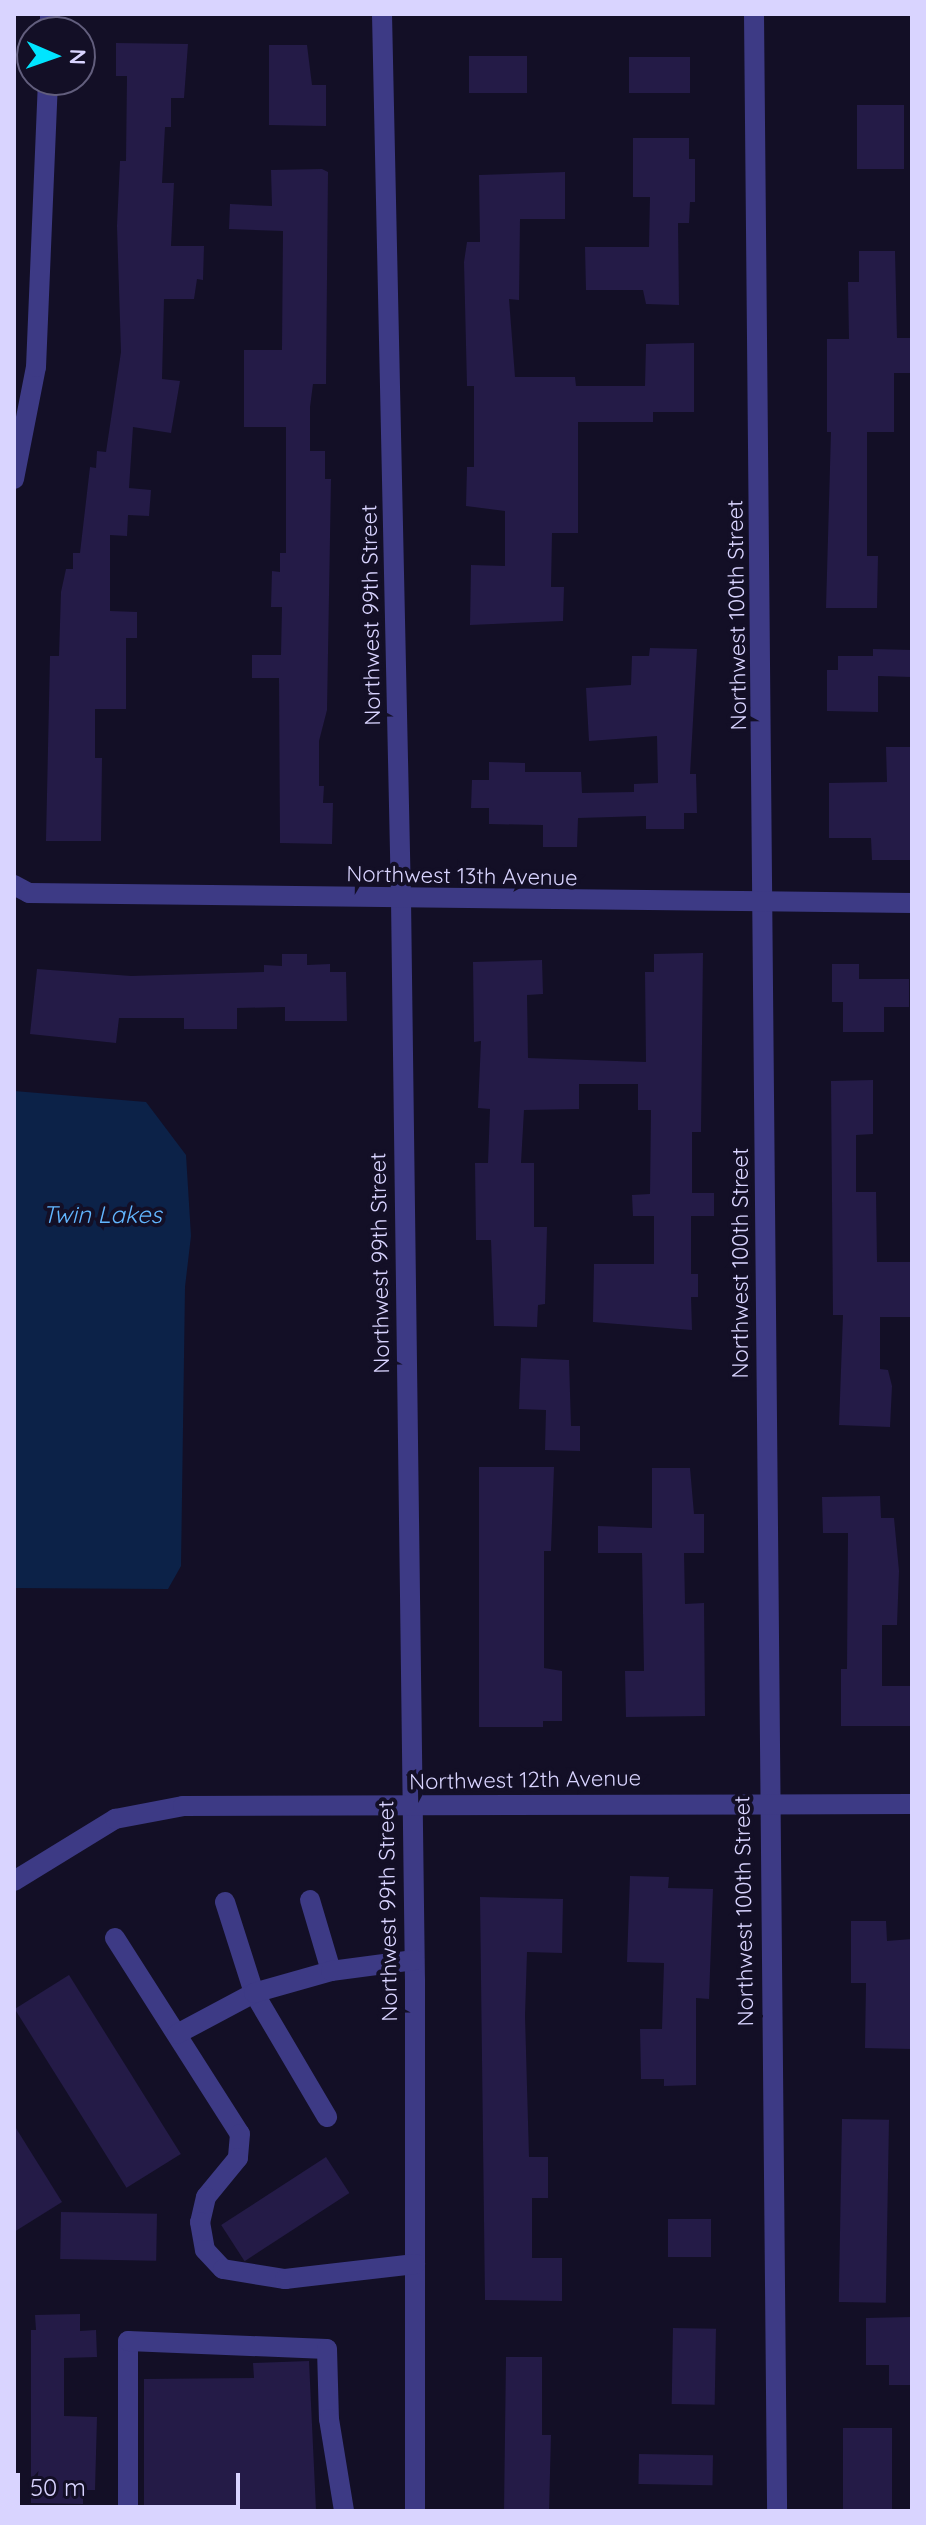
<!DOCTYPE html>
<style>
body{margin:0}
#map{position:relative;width:926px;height:2525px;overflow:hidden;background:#130f26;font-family:Quicksand,sans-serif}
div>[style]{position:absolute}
.water>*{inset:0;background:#0c2248}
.building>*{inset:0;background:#241b47;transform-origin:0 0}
.minor>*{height:20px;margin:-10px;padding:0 10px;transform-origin:10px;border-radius:10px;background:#3d3a85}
span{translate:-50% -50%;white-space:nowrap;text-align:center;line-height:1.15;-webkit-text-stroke:8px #130f26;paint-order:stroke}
.street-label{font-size:22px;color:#d9d4ff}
.water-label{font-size:24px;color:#62b6ff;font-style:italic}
.frame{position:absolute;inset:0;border:16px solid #d9d4ff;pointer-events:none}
.north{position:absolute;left:16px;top:16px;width:80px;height:80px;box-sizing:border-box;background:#130f26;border:2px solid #625e7d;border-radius:50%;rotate:92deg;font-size:22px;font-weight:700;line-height:32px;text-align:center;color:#d9d4ff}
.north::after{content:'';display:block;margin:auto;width:28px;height:36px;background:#00e5ff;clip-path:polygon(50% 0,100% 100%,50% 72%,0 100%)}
.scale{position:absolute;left:16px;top:2473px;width:224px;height:36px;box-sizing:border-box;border:4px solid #d9d4ff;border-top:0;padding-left:10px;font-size:24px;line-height:28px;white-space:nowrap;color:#d9d4ff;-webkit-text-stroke:6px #130f26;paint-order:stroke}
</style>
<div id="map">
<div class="water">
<i style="clip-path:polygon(14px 1091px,146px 1102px,186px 1155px,191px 1236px,185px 1287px,181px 1566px,168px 1589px,14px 1588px)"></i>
</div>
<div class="building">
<i style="clip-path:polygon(116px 43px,188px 44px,184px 98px,171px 98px,171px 127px,165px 127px,162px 183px,174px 183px,171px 246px,204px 246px,203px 280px,197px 279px,194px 299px,164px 299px,162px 379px,180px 381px,171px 433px,133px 427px,129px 488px,151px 490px,149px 516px,128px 515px,127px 536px,110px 535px,110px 611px,137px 612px,137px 638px,126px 638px,126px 709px,95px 709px,95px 758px,102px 758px,101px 841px,46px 841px,50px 656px,59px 656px,61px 592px,66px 569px,73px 569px,73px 553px,80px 553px,90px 467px,96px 468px,97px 451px,106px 452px,121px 352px,117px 226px,120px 161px,126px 161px,127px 76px,116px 76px)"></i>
<i style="clip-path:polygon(269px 45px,307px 45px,312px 85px,326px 85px,326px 126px,269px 125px)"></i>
<i style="left:469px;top:56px;width:58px;height:37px"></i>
<i style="left:629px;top:57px;width:61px;height:36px"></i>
<i style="left:857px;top:105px;width:47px;height:64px"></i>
<i style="clip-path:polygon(633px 138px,689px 138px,689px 159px,695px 159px,695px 202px,690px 202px,689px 223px,678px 223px,679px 305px,646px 304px,643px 290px,586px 290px,585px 247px,649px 247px,650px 197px,633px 197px)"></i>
<i style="clip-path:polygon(322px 169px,328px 172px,326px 384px,313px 384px,310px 407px,310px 451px,325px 451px,325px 479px,331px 479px,327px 710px,319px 741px,319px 786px,324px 786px,323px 803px,333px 803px,332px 844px,280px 843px,279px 678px,252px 678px,252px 655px,281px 655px,282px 607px,271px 607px,272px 571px,280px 572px,280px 553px,286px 553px,286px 427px,244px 427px,244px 350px,282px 350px,283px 231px,229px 229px,230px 204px,272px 206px,271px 170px)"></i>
<i style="clip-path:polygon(565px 172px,565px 219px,520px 219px,519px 300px,509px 299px,515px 377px,575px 377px,576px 386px,645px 386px,646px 344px,694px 343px,694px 412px,653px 412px,653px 422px,578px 422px,578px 533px,552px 533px,551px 587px,564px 587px,563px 621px,470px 625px,471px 565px,505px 566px,505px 511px,466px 506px,467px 467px,474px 467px,474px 386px,467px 386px,464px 262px,467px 242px,480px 242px,479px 175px)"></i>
<i style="clip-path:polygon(859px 251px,895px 251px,897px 338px,912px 338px,912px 373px,894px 373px,894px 432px,867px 432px,867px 556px,878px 556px,877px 608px,826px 608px,831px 432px,827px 432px,827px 339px,849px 339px,848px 282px,859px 282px)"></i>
<i style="clip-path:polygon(650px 648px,697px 649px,690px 774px,696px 774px,697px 813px,684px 813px,684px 829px,646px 829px,646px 816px,578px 818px,577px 847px,543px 847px,543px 825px,489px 824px,489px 808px,471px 808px,472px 780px,489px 780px,489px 762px,525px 763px,525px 772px,581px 772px,582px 793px,634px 792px,634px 784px,658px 783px,657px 736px,589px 741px,586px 688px,631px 685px,632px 656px,649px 656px)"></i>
<i style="clip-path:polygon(873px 649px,912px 650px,911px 677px,878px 676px,878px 712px,827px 711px,827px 670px,838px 670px,838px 656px,873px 656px)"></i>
<i style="clip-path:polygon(886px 747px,912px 747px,912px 860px,872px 860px,871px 838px,829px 838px,829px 783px,887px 782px)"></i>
<i style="clip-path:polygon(703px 953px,701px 1132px,692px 1132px,692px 1193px,714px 1193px,714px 1216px,691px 1216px,691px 1274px,698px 1274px,698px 1297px,691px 1297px,692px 1330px,593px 1322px,594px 1264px,654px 1264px,654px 1216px,633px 1216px,632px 1195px,650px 1194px,651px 1110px,638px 1110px,638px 1084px,579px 1084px,579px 1109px,524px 1110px,521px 1163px,534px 1163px,534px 1227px,547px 1227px,545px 1304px,538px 1305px,537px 1327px,494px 1326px,491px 1240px,476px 1240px,475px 1163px,488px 1163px,490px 1109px,478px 1108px,481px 1041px,474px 1042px,473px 962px,542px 960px,543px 994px,527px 995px,528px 1058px,646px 1062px,645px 972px,654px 972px,654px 954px)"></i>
<i style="clip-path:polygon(282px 954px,307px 954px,307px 965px,330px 964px,330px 972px,346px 972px,347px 1021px,285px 1021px,285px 1007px,237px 1008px,237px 1029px,184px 1029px,184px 1018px,119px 1018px,116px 1043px,30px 1034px,37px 969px,131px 976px,264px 972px,264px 965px,282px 966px)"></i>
<i style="clip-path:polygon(832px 964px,859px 964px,859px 979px,909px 979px,909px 1007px,884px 1007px,884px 1032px,843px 1032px,843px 1002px,832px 1002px)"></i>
<i style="clip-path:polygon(873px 1080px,873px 1134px,856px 1135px,856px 1192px,876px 1192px,877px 1262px,912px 1262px,912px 1317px,880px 1317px,880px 1369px,888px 1370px,892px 1386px,890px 1427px,839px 1425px,843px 1315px,833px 1315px,831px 1081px)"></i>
<i style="clip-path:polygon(521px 1358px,569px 1360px,571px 1426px,580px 1426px,580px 1451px,545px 1450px,546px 1410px,519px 1409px)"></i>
<i style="clip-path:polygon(479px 1467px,554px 1467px,551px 1551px,544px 1551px,544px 1668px,562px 1671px,562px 1721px,543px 1721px,543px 1727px,479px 1727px)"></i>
<i style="clip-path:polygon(652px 1468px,690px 1468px,694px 1514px,704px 1514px,704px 1553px,684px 1553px,685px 1604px,704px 1603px,705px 1716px,626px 1717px,625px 1671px,644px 1671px,642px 1553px,598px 1553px,598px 1526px,652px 1528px)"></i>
<i style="clip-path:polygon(880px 1496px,881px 1518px,894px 1518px,899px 1571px,897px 1625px,882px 1625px,882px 1686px,912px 1686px,912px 1726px,841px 1726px,841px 1669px,847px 1669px,848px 1533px,823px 1533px,822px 1497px)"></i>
<i style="clip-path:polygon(630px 1876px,669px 1877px,668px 1888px,713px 1889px,709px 1999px,696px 1998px,696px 2085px,664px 2086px,664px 2079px,641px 2079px,640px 2029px,662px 2029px,664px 1963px,627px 1962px)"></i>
<i style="clip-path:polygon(480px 1897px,563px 1899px,562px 1953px,527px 1952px,525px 2016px,529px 2157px,548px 2157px,548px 2198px,532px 2198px,532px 2258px,562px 2258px,562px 2301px,485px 2300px)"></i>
<i style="clip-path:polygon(851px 1921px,886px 1921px,887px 1941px,912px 1939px,912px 2049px,865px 2048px,866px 1983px,851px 1983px)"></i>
<i style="left:69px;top:1975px;width:211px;height:64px;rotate:58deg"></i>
<i style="left:842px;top:2119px;width:47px;height:183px;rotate:1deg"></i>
<i style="clip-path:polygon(14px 2125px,62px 2202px,14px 2232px)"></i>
<i style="left:326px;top:2157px;width:43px;height:125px;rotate:57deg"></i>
<i style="left:61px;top:2212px;width:96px;height:47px;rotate:1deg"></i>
<i style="left:668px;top:2219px;width:43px;height:38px"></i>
<i style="clip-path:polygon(80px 2314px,80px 2331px,96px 2330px,97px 2357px,64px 2358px,64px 2416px,97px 2417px,95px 2490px,83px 2490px,83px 2504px,31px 2503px,31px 2330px,36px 2330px,35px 2315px)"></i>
<i style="clip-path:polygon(912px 2317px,912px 2385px,889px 2385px,889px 2365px,866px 2365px,866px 2318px)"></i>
<i style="left:673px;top:2328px;width:43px;height:76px;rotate:1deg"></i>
<i style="clip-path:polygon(506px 2357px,542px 2357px,542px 2435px,551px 2435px,549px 2511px,504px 2511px)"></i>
<i style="clip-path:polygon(309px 2361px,316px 2510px,144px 2511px,144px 2379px,254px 2378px,253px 2363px)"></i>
<i style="left:843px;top:2428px;width:49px;height:83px"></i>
<i style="left:639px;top:2454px;width:74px;height:30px;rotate:1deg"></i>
</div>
<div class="minor">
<i style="left:382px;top:14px;width:885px;rotate:88.77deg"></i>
<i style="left:401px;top:899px;width:1080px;rotate:89.26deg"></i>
<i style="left:415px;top:1979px;width:532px;rotate:90deg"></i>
<i style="left:754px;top:14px;width:2497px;rotate:89.47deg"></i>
<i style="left:50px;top:32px;width:18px;rotate:-90deg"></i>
<i style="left:14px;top:479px;width:114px;rotate:-78.9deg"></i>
<i style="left:36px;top:367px;width:287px;rotate:-87.6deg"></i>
<i style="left:14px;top:885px;width:17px;rotate:28deg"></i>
<i style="left:29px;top:893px;width:883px;rotate:0.65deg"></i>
<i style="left:14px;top:1881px;width:119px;rotate:-31.5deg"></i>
<i style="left:115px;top:1819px;width:69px;rotate:-10.8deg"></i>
<i style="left:183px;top:1806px;width:729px;rotate:-0.16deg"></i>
<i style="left:310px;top:1900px;width:74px;rotate:73.5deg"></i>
<i style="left:225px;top:1902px;width:96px;rotate:72.3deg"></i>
<i style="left:254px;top:1993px;width:144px;rotate:59.5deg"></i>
<i style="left:115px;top:1938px;width:232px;rotate:57.5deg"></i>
<i style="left:240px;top:2134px;width:24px;rotate:95deg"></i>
<i style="left:238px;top:2158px;width:50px;rotate:129.4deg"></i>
<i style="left:206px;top:2197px;width:26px;rotate:103deg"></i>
<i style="left:200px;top:2222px;width:28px;rotate:80deg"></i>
<i style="left:205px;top:2250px;width:26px;rotate:47deg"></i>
<i style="left:223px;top:2269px;width:63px;rotate:9.2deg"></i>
<i style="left:285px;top:2279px;width:131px;rotate:-6.6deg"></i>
<i style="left:177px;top:2034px;width:87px;rotate:-28deg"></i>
<i style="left:254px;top:1993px;width:80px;rotate:-15.9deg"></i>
<i style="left:331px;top:1971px;width:84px;rotate:-7.5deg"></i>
<i style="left:128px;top:2511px;width:170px;rotate:-90deg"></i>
<i style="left:128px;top:2341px;width:199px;rotate:2.3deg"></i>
<i style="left:327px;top:2349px;width:70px;rotate:88.4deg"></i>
<i style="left:329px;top:2419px;width:93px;rotate:80.7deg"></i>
</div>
<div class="street-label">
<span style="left:371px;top:615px;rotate:-91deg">Northwest 99th Street</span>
<span style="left:737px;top:615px;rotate:-91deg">Northwest 100th Street</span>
<span style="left:462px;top:876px;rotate:1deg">Northwest 13th Avenue</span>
<span style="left:380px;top:1263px;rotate:-91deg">Northwest 99th Street</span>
<span style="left:741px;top:1263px;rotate:-90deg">Northwest 100th Street</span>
<span style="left:525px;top:1780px;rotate:-1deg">Northwest 12th Avenue</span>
<span style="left:388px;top:1911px;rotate:-91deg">Northwest 99th Street</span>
<span style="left:744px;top:1911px;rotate:-91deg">Northwest 100th Street</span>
</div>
<div class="water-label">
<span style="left:102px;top:1215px">Twin Lakes</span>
</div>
<div class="frame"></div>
<div class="north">N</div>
<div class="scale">50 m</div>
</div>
